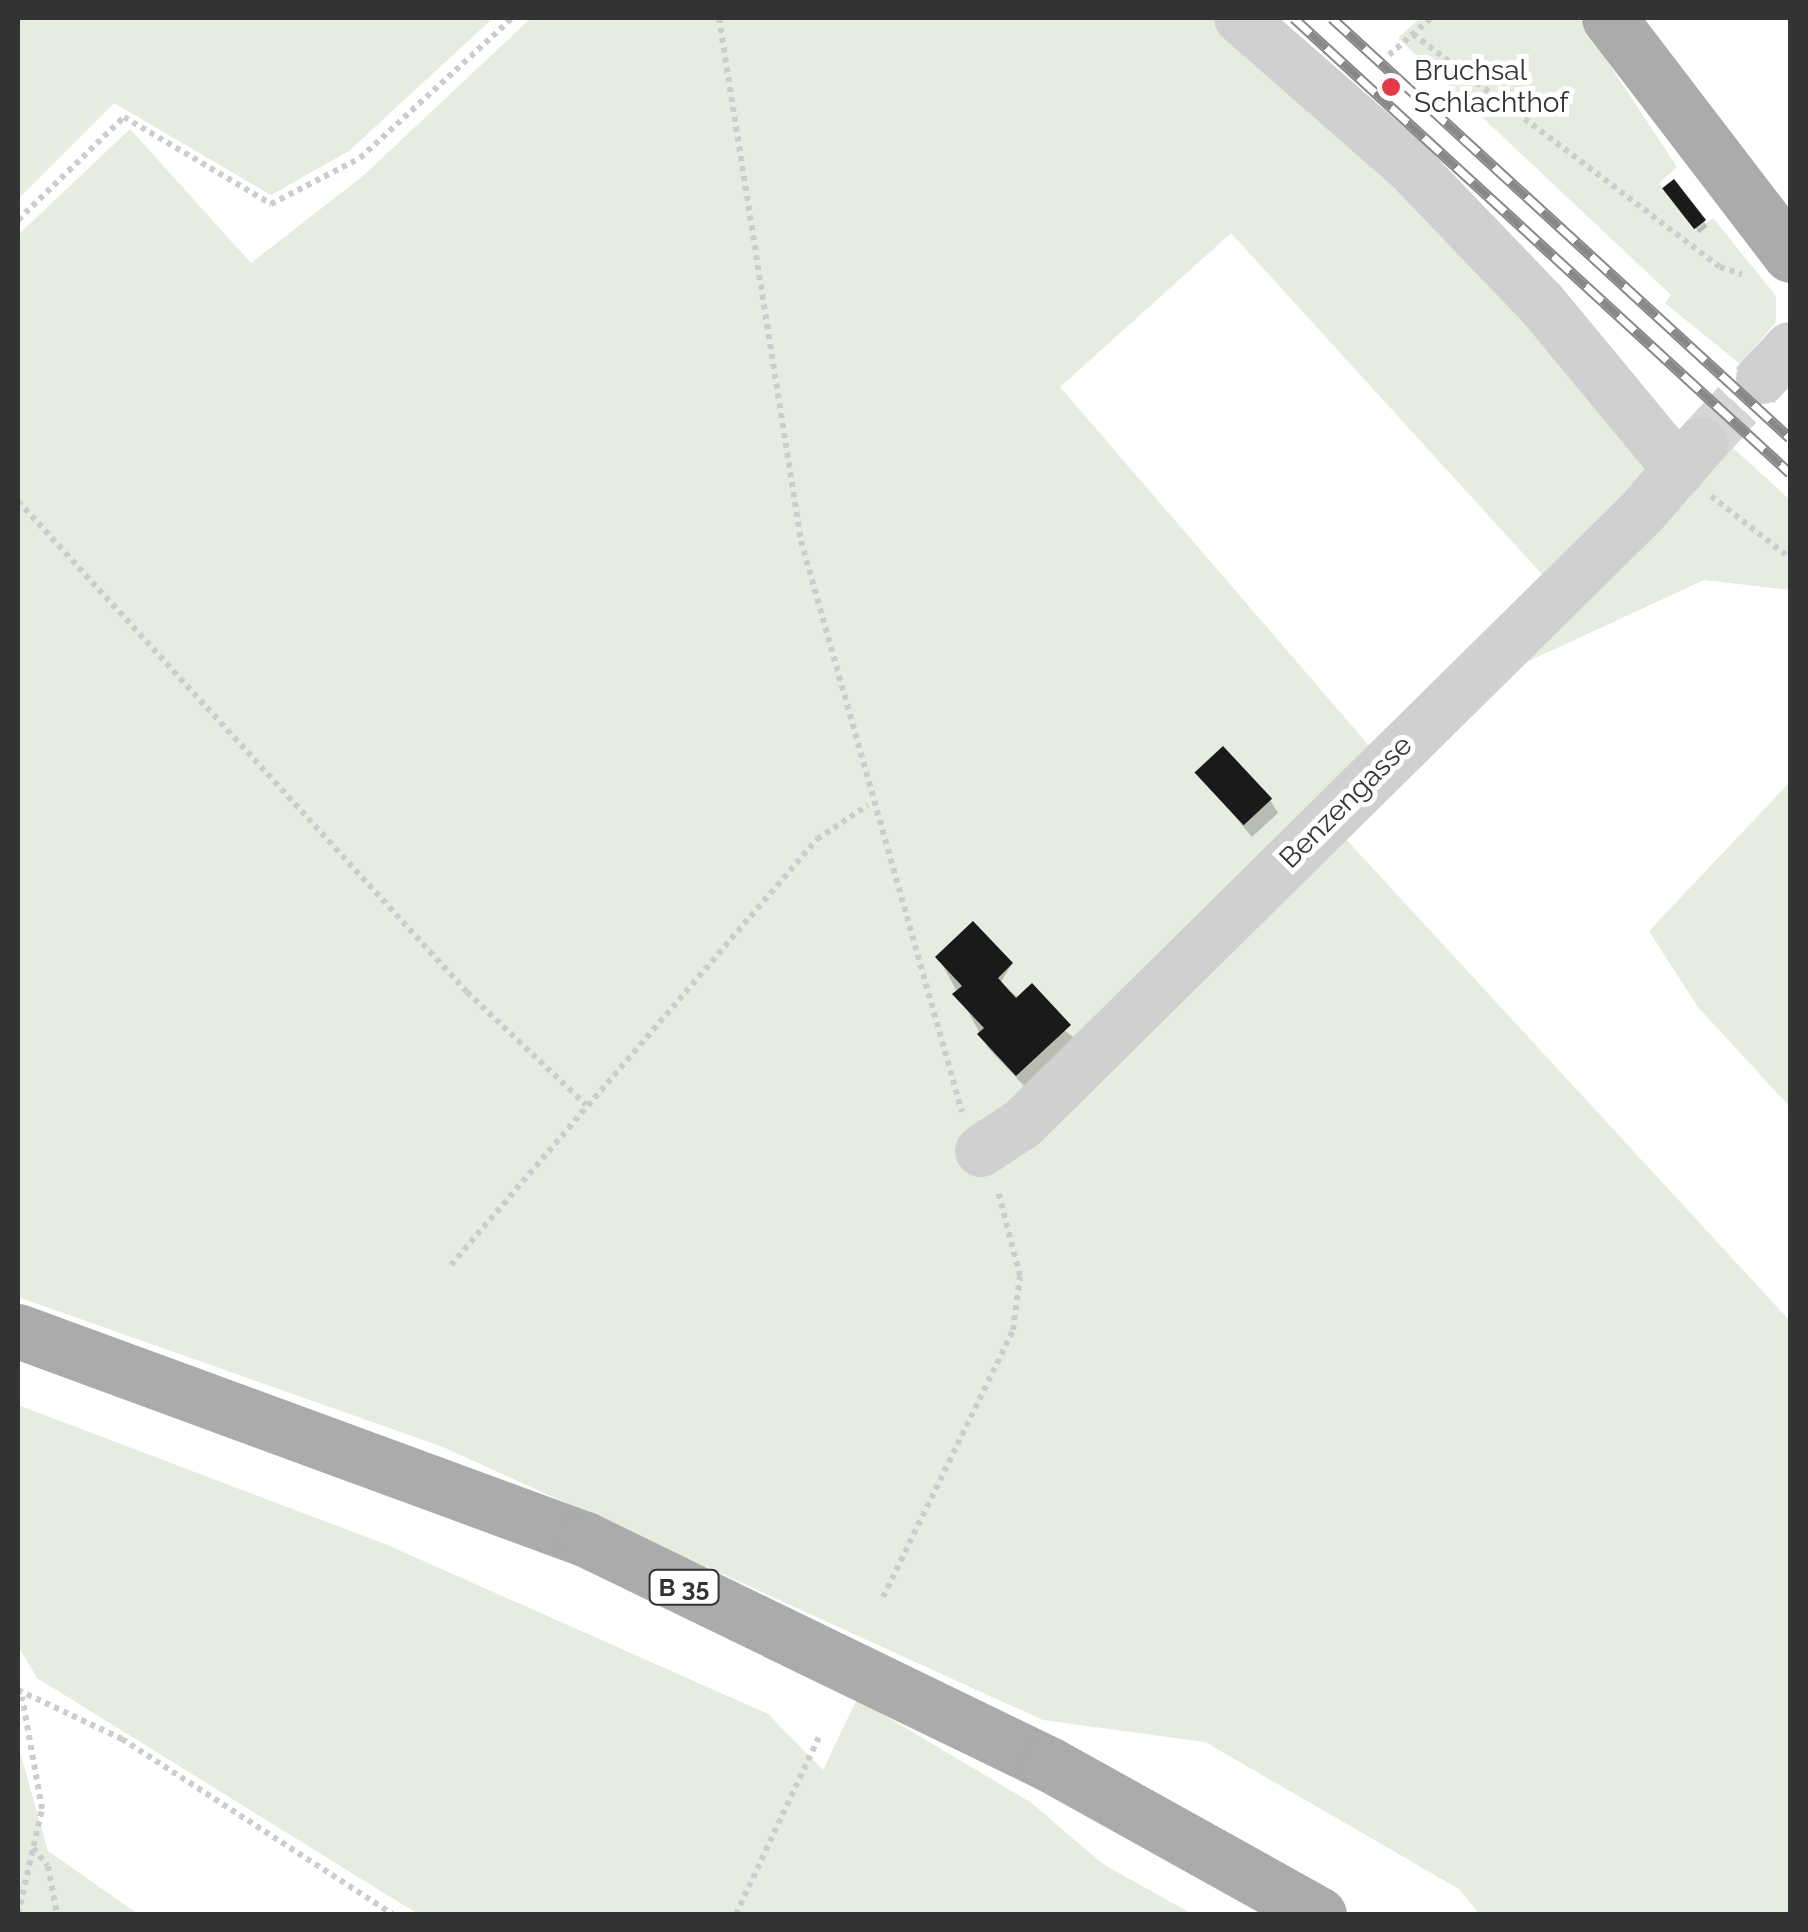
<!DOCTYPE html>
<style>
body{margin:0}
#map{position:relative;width:1808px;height:1932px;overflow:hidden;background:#fff;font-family:Raleway,sans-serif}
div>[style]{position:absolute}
.green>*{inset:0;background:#e6ecdf}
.shadow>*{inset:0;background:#0003}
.building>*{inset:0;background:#1a1a1a;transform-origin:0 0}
.minor-tunnel>*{height:52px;margin-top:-26px;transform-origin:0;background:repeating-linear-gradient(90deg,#d6d6d6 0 52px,transparent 0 78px)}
.path>*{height:6px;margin-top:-3px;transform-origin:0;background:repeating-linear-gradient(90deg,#cdcdcd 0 5px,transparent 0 10px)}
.minor>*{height:52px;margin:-26px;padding:0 26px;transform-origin:26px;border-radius:26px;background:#d0d0d0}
.major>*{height:55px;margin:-27.5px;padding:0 27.5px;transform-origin:27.5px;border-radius:27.5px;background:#ababab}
.rail>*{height:11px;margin-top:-5.5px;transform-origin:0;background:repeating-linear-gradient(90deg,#fff 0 22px,#888 0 44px);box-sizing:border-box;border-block:2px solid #888}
.dots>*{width:28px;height:28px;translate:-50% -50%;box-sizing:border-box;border:5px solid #fff;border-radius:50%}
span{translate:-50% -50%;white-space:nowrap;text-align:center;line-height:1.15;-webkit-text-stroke:10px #fff;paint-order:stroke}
.shield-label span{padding:2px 8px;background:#fff;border:2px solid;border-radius:8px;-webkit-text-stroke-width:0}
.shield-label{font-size:25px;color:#333;font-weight:700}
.poi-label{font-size:28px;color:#333}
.left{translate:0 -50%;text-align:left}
.street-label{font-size:28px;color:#333}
.frame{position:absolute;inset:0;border:20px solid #333;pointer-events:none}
</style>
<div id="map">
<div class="green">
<i style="clip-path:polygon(18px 18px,493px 18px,349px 151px,271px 195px,114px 103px,18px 199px)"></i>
<i style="clip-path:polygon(531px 18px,1227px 18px,1667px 466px,1549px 582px,1231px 233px,1060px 387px,1377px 755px,1319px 810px,1790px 1321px,1790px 1914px,1479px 1914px,1459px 1889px,1205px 1742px,1043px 1720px,443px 1447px,18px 1297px,18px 235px,130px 129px,251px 263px,363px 176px)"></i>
<i style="clip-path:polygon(1420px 18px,1579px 18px,1677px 167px,1659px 183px,1696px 231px,1713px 218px,1776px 296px,1776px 322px,1740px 364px,1665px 303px,1671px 295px,1398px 38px)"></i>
<i style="clip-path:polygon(1731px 446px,1790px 500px,1790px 590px,1704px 580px,1529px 661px,1519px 649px)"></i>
<i style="clip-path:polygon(1790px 782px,1790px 1107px,1698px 1007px,1649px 931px)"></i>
<i style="clip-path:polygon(18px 1405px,385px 1544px,768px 1714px,823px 1770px,857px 1699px,1030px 1802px,1103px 1864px,1192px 1914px,418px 1914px,37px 1678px,18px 1646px)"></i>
<i style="clip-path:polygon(18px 1745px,48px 1851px,138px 1914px,18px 1914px)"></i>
</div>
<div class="shadow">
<i style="clip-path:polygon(1669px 195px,1704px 221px,1707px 227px,1699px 233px)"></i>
<i style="clip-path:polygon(1198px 772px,1270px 800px,1278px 813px,1252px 837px)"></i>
<i style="clip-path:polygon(938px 957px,1011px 965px,1000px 984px,1076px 1039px,1025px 1087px,988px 1048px)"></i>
</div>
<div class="building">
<i style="left:1674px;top:179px;width:52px;height:15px;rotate:52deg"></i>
<i style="left:1223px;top:746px;width:72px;height:39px;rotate:47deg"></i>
<i style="clip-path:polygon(973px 921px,1013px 963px,998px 978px,1016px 998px,1032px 983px,1071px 1025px,1016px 1076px,977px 1034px,984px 1028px,952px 994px,962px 986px,935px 957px)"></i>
</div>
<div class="minor-tunnel">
<i style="left:1702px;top:443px;width:88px;rotate:-47.3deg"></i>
</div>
<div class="path">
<i style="left:719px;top:18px;width:529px;rotate:81.09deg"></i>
<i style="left:801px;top:541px;width:593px;rotate:74.25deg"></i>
<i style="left:1413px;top:34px;width:385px;rotate:37.2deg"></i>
<i style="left:1720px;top:267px;width:23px;rotate:18deg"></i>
<i style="left:1389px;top:55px;width:56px;rotate:-41.4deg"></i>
<i style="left:18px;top:220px;width:148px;rotate:-44.2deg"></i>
<i style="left:124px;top:117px;width:171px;rotate:30.6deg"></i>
<i style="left:271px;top:204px;width:100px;rotate:-27.3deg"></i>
<i style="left:360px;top:158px;width:207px;rotate:-42.6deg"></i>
<i style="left:1711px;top:496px;width:100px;rotate:38.1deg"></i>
<i style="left:18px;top:501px;width:665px;rotate:47.56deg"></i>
<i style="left:467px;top:992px;width:164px;rotate:43.5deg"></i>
<i style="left:451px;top:1265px;width:562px;rotate:-49.33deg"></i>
<i style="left:817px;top:839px;width:61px;rotate:-33.7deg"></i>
<i style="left:883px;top:1597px;width:297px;rotate:-64deg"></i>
<i style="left:1013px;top:1330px;width:54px;rotate:-82.6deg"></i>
<i style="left:1020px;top:1276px;width:88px;rotate:-104.5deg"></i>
<i style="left:18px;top:1690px;width:115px;rotate:25.2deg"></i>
<i style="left:122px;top:1739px;width:322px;rotate:32.9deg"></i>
<i style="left:33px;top:1848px;width:23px;rotate:50deg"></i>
<i style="left:48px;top:1866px;width:49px;rotate:79.4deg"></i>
<i style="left:18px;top:1914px;width:108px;rotate:-77.1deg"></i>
<i style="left:42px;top:1809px;width:114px;rotate:-100.1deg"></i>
<i style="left:736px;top:1914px;width:195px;rotate:-64.9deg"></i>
</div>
<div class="minor">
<i style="left:1240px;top:18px;width:226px;rotate:41.2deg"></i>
<i style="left:1410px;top:167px;width:189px;rotate:46.1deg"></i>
<i style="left:1541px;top:303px;width:217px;rotate:50.4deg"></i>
<i style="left:1762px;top:378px;width:41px;rotate:-47deg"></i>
<i style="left:981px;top:1151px;width:49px;rotate:-33.4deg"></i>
<i style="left:1022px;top:1124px;width:871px;rotate:-44.63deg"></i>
<i style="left:1642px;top:512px;width:91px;rotate:-49deg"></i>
</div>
<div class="major">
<i style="left:1609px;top:18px;width:298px;rotate:52.6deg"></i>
<i style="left:18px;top:1331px;width:604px;rotate:20.15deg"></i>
<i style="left:585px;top:1539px;width:516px;rotate:25.87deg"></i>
<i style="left:1049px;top:1764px;width:309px;rotate:29.1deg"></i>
</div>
<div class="rail">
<i style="left:1294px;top:18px;width:673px;rotate:42.53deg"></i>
<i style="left:1332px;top:18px;width:621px;rotate:42.52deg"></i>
</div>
<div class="dots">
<i style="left:1391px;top:87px;background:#e63946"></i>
</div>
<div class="shield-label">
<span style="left:684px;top:1587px">B 35</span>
</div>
<div class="poi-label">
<span class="left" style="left:1414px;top:87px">Bruchsal<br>Schlachthof</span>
</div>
<div class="street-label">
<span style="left:1346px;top:802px;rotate:-45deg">Benzengasse</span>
</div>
<div class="frame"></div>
</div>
